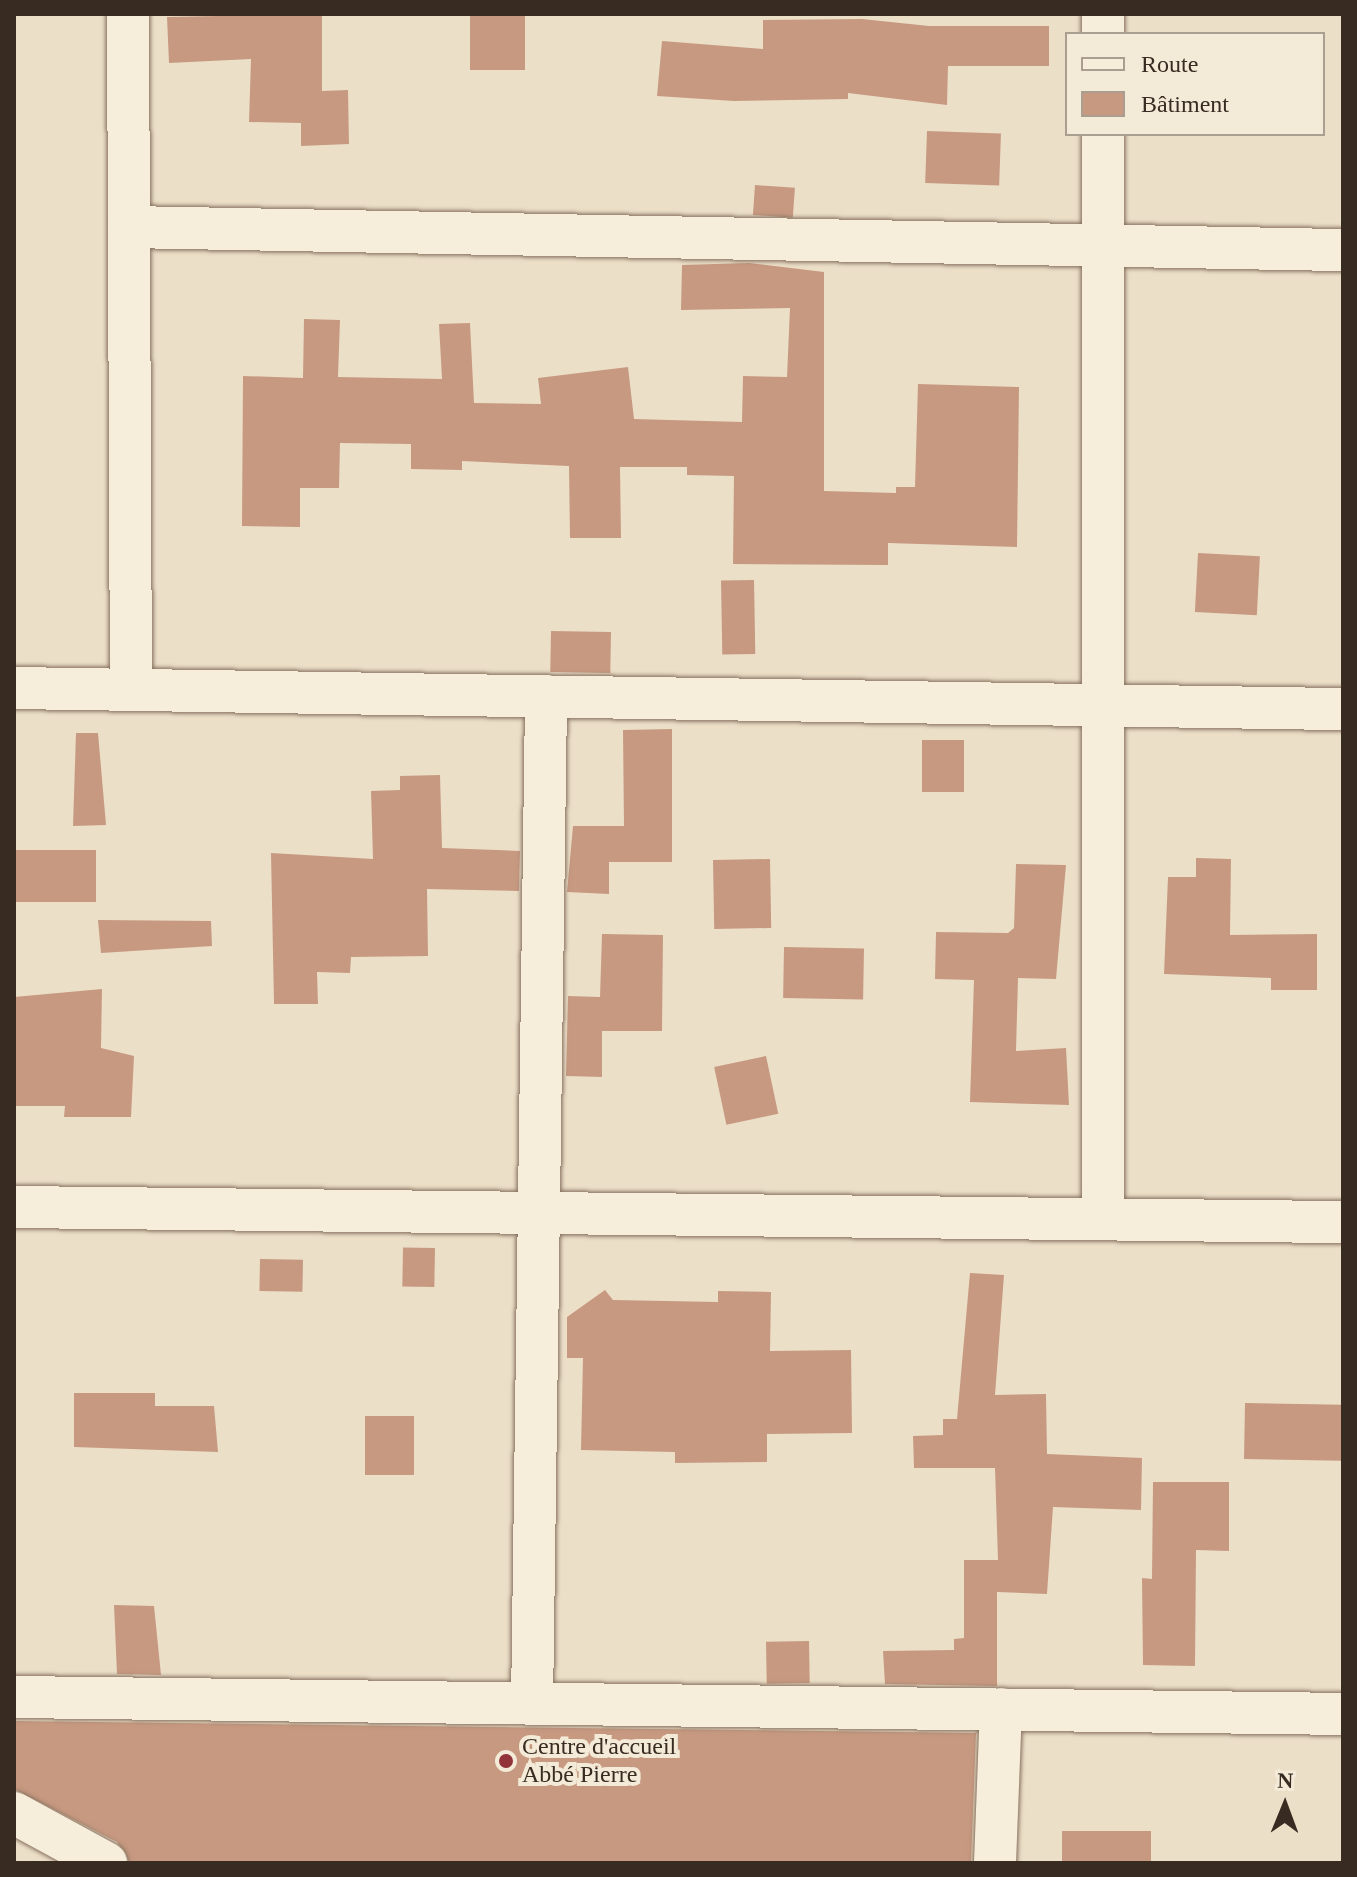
<!DOCTYPE html>
<meta charset="utf-8">
<style>
body{margin:0}
#map{position:relative;width:1357px;height:1877px;overflow:hidden;background:#ecdfc8;font-family:Georgia,serif}
div>[style]{position:absolute}
.building>*{inset:0;background:#c79981;transform-origin:0 0}
.roads{filter:drop-shadow(0 0 2px #87715e) drop-shadow(0 0 2px #87715e)}
.minor>*{height:42px;margin:-21px;padding:0 21px;transform-origin:21px;border-radius:21px;background:#f7eddb}
.dots>*{width:22px;height:22px;translate:-50% -50%;box-sizing:border-box;border:4px solid #f4ead8;border-radius:50%}
span{translate:-50% -50%;white-space:nowrap;text-align:center;line-height:1.15;-webkit-text-stroke:8px #f4ead8;paint-order:stroke}
.poi-label{font-size:24px;color:#382b21}
.left{translate:0 -50%;text-align:left}
.frame{position:absolute;inset:0;border:16px solid #382b21;pointer-events:none}
.legend{position:absolute;left:1065px;top:32px;width:260px;height:104px;box-sizing:border-box;background:#f4ead8;border:2px solid #a99e8f;margin:0;padding:10px 14px;list-style:none;font-size:24px;color:#382b21}
.legend li{display:flex;align-items:center;gap:16px;height:40px}
.legend b{width:40px;border:2px solid #a99e8f}
.north{position:absolute;left:1245px;top:1765px;width:80px;height:80px;-webkit-text-stroke:6px #f4ead8;paint-order:stroke;rotate:1deg;font-size:22px;font-weight:700;line-height:32px;text-align:center;color:#382b21}
.north::after{content:'';display:block;margin:auto;width:28px;height:36px;background:#382b21;clip-path:polygon(50% 0,100% 100%,50% 72%,0 100%)}
</style>
<div id="map">
<div class="building">
<i style="clip-path:polygon(322px 14px,322px 91px,348px 90px,349px 144px,301px 146px,301px 123px,249px 122px,251px 59px,169px 63px,167px 17px)"></i>
<i style="left:470px;top:14px;width:55px;height:56px"></i>
<i style="clip-path:polygon(862px 19px,929px 26px,1049px 26px,1049px 66px,948px 66px,947px 105px,848px 93px,848px 99px,734px 101px,657px 96px,662px 41px,763px 49px,763px 20px)"></i>
<i style="left:927px;top:131px;width:74px;height:52px;rotate:2deg"></i>
<i style="left:755px;top:185px;width:40px;height:30px;rotate:4deg"></i>
<i style="clip-path:polygon(749px 263px,824px 272px,824px 491px,896px 493px,896px 487px,915px 487px,918px 384px,1019px 387px,1017px 547px,888px 543px,888px 565px,733px 564px,734px 476px,687px 475px,687px 467px,620px 467px,621px 538px,570px 538px,569px 466px,462px 461px,462px 470px,411px 469px,411px 444px,340px 443px,339px 488px,300px 488px,300px 527px,242px 526px,243px 376px,303px 378px,304px 319px,340px 320px,338px 377px,442px 379px,439px 324px,470px 323px,474px 403px,541px 404px,538px 378px,628px 367px,634px 419px,742px 422px,743px 376px,787px 377px,790px 308px,681px 310px,682px 265px)"></i>
<i style="left:1198px;top:553px;width:62px;height:59px;rotate:3deg"></i>
<i style="left:754px;top:580px;width:74px;height:33px;rotate:89deg"></i>
<i style="left:551px;top:631px;width:60px;height:41px;rotate:1deg"></i>
<i style="clip-path:polygon(672px 729px,672px 862px,609px 862px,609px 894px,567px 892px,573px 826px,624px 826px,623px 730px)"></i>
<i style="clip-path:polygon(76px 733px,98px 733px,106px 825px,73px 826px)"></i>
<i style="left:922px;top:740px;width:42px;height:52px"></i>
<i style="clip-path:polygon(440px 775px,442px 848px,520px 851px,519px 891px,427px 889px,428px 956px,351px 957px,350px 973px,317px 972px,318px 1004px,274px 1004px,271px 853px,373px 859px,371px 791px,400px 790px,400px 776px)"></i>
<i style="left:14px;top:850px;width:82px;height:52px"></i>
<i style="clip-path:polygon(1196px 858px,1231px 859px,1230px 935px,1317px 934px,1317px 990px,1271px 990px,1271px 978px,1164px 974px,1168px 877px,1196px 877px)"></i>
<i style="left:770px;top:859px;width:69px;height:57px;rotate:89deg"></i>
<i style="clip-path:polygon(1016px 864px,1066px 865px,1056px 979px,1018px 978px,1016px 1051px,1066px 1048px,1069px 1105px,970px 1102px,974px 980px,935px 979px,936px 932px,1008px 933px,1014px 928px)"></i>
<i style="clip-path:polygon(98px 920px,211px 921px,212px 946px,101px 953px)"></i>
<i style="clip-path:polygon(602px 934px,663px 935px,662px 1031px,602px 1031px,602px 1077px,566px 1076px,568px 996px,600px 997px)"></i>
<i style="left:784px;top:947px;width:80px;height:51px;rotate:1deg"></i>
<i style="clip-path:polygon(102px 989px,101px 1048px,134px 1056px,131px 1117px,64px 1117px,65px 1106px,14px 1106px,14px 997px)"></i>
<i style="left:766px;top:1056px;width:59px;height:53px;rotate:78deg"></i>
<i style="left:435px;top:1248px;width:39px;height:32px;rotate:91deg"></i>
<i style="left:260px;top:1259px;width:43px;height:32px;rotate:1deg"></i>
<i style="clip-path:polygon(970px 1273px,1004px 1275px,995px 1395px,1046px 1394px,1047px 1454px,1142px 1458px,1141px 1510px,1053px 1507px,1047px 1594px,997px 1592px,997px 1686px,885px 1684px,883px 1651px,954px 1650px,954px 1639px,964px 1638px,964px 1560px,998px 1560px,995px 1468px,914px 1468px,913px 1436px,943px 1435px,943px 1419px,957px 1419px)"></i>
<i style="clip-path:polygon(605px 1290px,613px 1300px,718px 1302px,718px 1291px,771px 1292px,770px 1351px,851px 1350px,852px 1433px,767px 1434px,767px 1462px,675px 1463px,675px 1452px,581px 1450px,583px 1358px,567px 1358px,567px 1317px)"></i>
<i style="clip-path:polygon(74px 1393px,155px 1393px,155px 1406px,214px 1406px,218px 1452px,74px 1447px)"></i>
<i style="left:1245px;top:1403px;width:98px;height:56px;rotate:1deg"></i>
<i style="left:365px;top:1416px;width:49px;height:59px"></i>
<i style="clip-path:polygon(1153px 1482px,1229px 1482px,1229px 1551px,1196px 1550px,1195px 1666px,1143px 1665px,1142px 1578px,1152px 1579px)"></i>
<i style="clip-path:polygon(114px 1605px,154px 1606px,161px 1675px,117px 1674px)"></i>
<i style="left:809px;top:1641px;width:42px;height:43px;rotate:89deg"></i>
<i style="clip-path:polygon(14px 1721px,976px 1733px,971px 1863px,130px 1863px,117px 1842px,14px 1789px)"></i>
<i style="left:1062px;top:1831px;width:89px;height:32px"></i>
</div>
<div class="roads">
<div class="minor">
<i style="left:128px;top:14px;width:676px;rotate:89.75deg"></i>
<i style="left:1103px;top:34px;width:20px;rotate:-90deg"></i>
<i style="left:129px;top:227px;width:1214px;rotate:1.09deg"></i>
<i style="left:14px;top:688px;width:1329px;rotate:0.91deg"></i>
<i style="left:14px;top:1207px;width:1329px;rotate:0.65deg"></i>
<i style="left:1103px;top:1219px;width:1085px;rotate:-90deg"></i>
<i style="left:14px;top:1697px;width:1329px;rotate:0.73deg"></i>
<i style="left:532px;top:1704px;width:1008px;rotate:-89.2deg"></i>
<i style="left:14px;top:1813px;width:105px;rotate:28.5deg"></i>
<i style="left:995px;top:1863px;width:154px;rotate:-87.8deg"></i>
</div>
</div>
<div class="dots">
<i style="left:506px;top:1761px;background:#92333a"></i>
</div>
<div class="poi-label">
<span class="left" style="left:522px;top:1761px">Centre d'accueil<br>Abbé Pierre</span>
</div>
<div class="frame"></div>
<ul class="legend">
<li><b style="height:10px;background:#f7eddb"></b>Route</li>
<li><b style="height:22px;background:#c79981"></b>Bâtiment</li>
</ul>
<div class="north">N</div>
</div>
